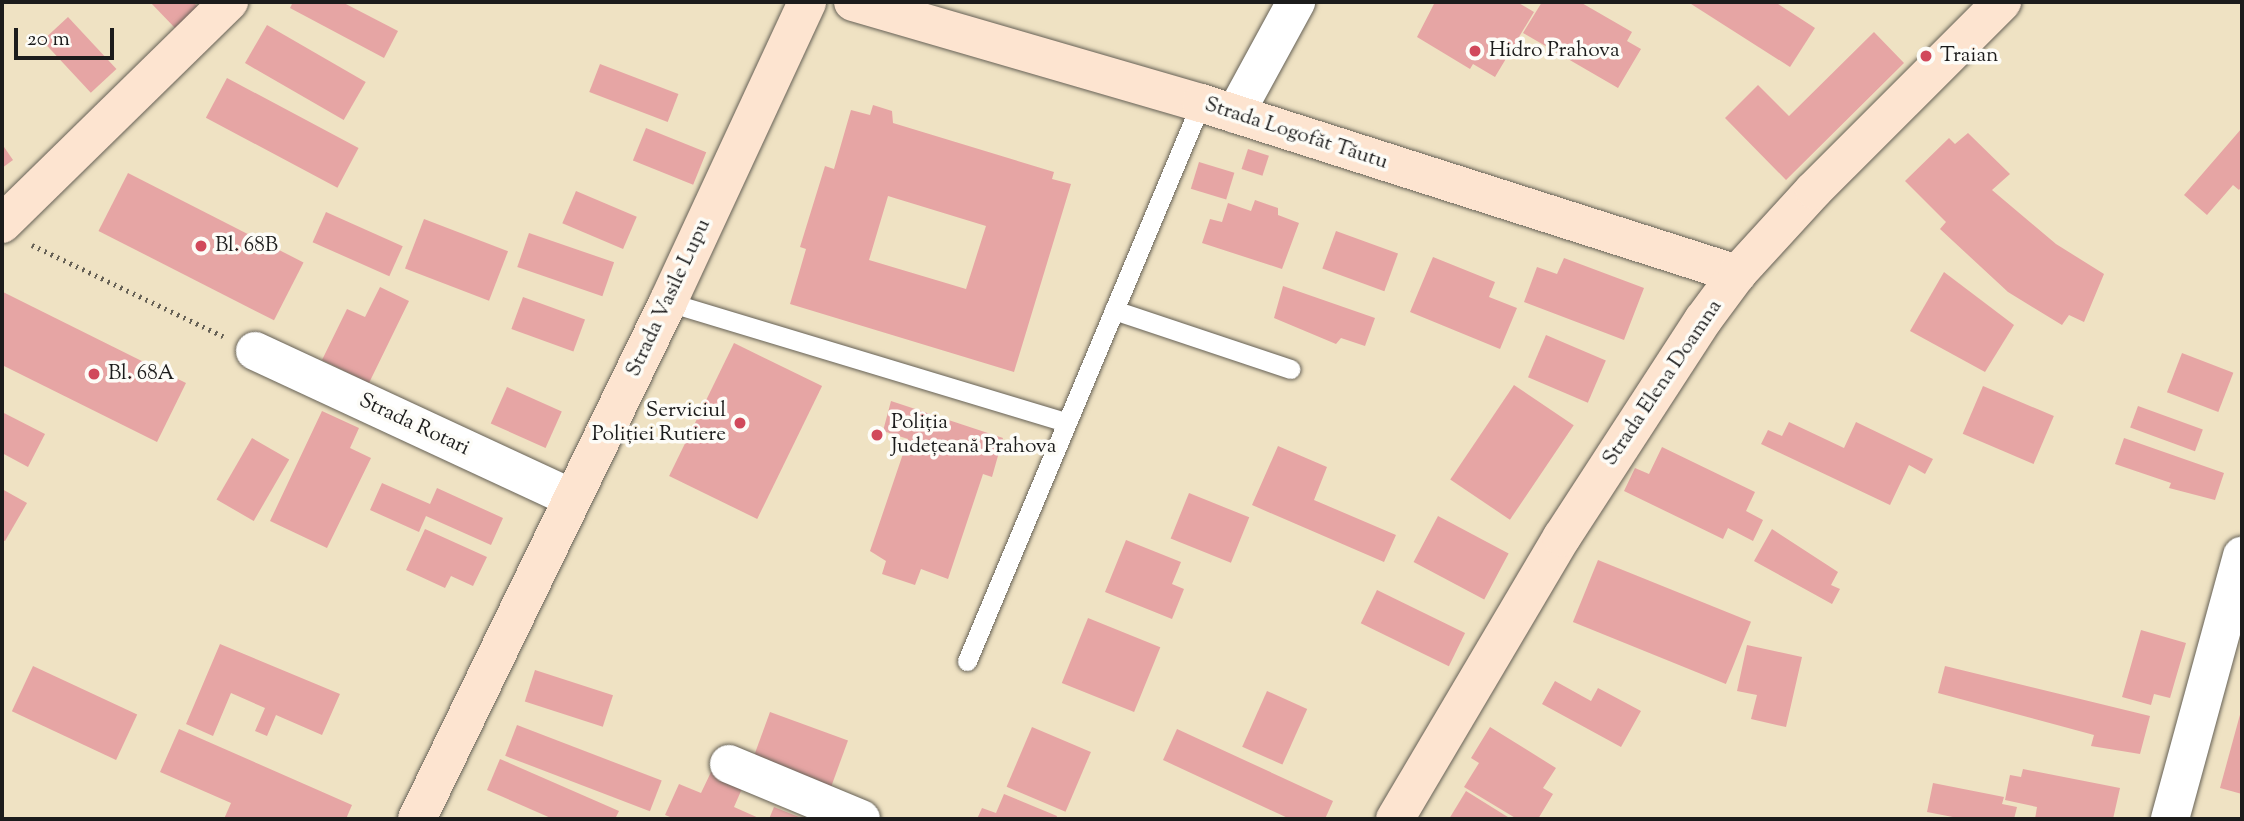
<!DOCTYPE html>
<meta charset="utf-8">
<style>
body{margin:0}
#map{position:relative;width:2244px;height:821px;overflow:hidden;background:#efe2c3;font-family:"Sorts Mill Goudy",serif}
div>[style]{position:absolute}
.building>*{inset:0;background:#e6a5a4;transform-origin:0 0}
.path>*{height:4.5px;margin-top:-2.25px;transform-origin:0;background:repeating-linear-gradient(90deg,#666156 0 2px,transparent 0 7px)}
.roads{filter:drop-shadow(0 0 2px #666156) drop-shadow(0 0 2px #666156)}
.lane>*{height:19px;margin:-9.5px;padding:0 9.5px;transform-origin:9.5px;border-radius:9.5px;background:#fff}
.street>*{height:38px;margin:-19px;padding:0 19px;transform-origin:19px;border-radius:19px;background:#fff}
.secondary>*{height:38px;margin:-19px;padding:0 19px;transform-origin:19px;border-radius:19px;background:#fde4d0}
.dots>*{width:19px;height:19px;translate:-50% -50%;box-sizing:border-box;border:4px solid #fdfcf7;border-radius:50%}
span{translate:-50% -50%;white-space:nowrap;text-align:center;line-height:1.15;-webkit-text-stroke:7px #fdfcf7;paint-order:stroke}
.poi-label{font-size:21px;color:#1c1c1c}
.left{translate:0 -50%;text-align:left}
.right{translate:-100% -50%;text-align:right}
.street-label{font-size:21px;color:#1c1c1c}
.frame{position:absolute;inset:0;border:4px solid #1c1c1c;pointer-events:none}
.scale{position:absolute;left:14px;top:28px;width:100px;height:32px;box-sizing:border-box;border:4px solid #1c1c1c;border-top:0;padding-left:9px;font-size:21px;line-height:24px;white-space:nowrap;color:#1c1c1c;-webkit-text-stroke:5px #fdfcf7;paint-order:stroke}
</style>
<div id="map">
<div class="building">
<i style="clip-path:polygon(150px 2px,193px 2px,199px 8px,176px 29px)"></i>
<i style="clip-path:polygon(293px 2px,342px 2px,398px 31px,384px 58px,290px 8px)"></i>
<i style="clip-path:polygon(1435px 2px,1517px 2px,1534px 12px,1495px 77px,1473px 64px,1470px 69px,1417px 37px)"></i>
<i style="clip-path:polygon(1542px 2px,1580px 2px,1632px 32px,1627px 41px,1641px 49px,1618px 88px,1523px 33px)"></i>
<i style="clip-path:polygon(1688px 2px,1775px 2px,1815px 28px,1790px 67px)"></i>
<i style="left:68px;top:17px;width:71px;height:35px;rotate:47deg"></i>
<i style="left:267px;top:25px;width:114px;height:44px;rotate:30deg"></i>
<i style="clip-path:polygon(1874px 32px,1904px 63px,1786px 180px,1725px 118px,1758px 85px,1789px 116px)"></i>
<i style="left:600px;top:64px;width:84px;height:30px;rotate:21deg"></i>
<i style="left:227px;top:78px;width:149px;height:45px;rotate:28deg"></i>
<i style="clip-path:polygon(evenodd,873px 105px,892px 111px,893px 123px,1054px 172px,1052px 179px,1071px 184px,1014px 372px,790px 304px,806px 249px,800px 247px,825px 166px,834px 169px,851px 110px,870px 115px,873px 105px,888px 196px,986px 226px,966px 289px,869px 260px,888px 196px)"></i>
<i style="left:646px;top:128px;width:65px;height:35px;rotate:22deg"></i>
<i style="clip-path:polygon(2242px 128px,2242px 186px,2239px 190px,2233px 185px,2207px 215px,2184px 195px)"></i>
<i style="clip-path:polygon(1968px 133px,2010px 174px,1992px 190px,2056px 244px,2104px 274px,2084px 322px,2069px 315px,2062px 325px,2008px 292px,1940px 229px,1946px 222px,1905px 181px,1949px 138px,1955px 144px)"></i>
<i style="clip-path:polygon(2px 144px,13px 160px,2px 168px)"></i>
<i style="left:1248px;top:149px;width:22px;height:21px;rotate:18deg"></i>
<i style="left:1199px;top:162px;width:37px;height:28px;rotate:17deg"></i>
<i style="left:128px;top:173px;width:197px;height:65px;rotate:27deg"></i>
<i style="left:576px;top:191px;width:66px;height:35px;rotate:23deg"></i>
<i style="clip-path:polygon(1255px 200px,1278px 208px,1278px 215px,1299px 223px,1282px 269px,1202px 243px,1210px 219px,1222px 222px,1228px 203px,1251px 211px)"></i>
<i style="left:326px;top:212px;width:84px;height:33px;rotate:24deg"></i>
<i style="left:424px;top:219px;width:90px;height:53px;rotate:21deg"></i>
<i style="left:1336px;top:231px;width:66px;height:40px;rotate:20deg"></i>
<i style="left:529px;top:233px;width:90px;height:36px;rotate:19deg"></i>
<i style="clip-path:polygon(1433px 257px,1495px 282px,1489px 297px,1517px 308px,1500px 349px,1410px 312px)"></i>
<i style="clip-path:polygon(1564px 258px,1644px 288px,1624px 340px,1524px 302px,1537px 267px,1557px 274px)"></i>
<i style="clip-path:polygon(1944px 272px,2014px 325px,1985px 372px,1910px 331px)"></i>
<i style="clip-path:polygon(1283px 286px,1375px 318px,1365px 346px,1341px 338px,1336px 344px,1274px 318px)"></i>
<i style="clip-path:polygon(380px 287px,409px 301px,369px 383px,322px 360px,347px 309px,365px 317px)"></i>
<i style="clip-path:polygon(3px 292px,186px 383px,157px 442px,2px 365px)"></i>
<i style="left:523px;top:297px;width:66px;height:34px;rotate:20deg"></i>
<i style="left:1546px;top:335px;width:65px;height:46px;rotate:23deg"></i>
<i style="left:734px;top:343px;width:98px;height:148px;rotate:26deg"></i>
<i style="left:2182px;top:353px;width:55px;height:42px;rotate:21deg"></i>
<i style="left:1514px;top:385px;width:72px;height:114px;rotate:34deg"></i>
<i style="left:1983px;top:386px;width:77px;height:52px;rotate:23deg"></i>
<i style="left:507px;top:387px;width:60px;height:40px;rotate:24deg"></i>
<i style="clip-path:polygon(891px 401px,1003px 438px,992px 477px,983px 474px,948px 579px,921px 569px,915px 585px,882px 574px,886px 561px,870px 551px,908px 439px,883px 431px)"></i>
<i style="left:2138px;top:406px;width:69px;height:23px;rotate:20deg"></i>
<i style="clip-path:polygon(322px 411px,359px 428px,350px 448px,371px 458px,327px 548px,270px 521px)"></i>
<i style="clip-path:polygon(2px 412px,45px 434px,28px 467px,2px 453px)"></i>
<i style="clip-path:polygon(1789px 422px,1844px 448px,1856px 422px,1933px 459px,1925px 474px,1909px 465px,1890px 505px,1761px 444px,1768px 430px,1782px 436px)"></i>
<i style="left:252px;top:438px;width:43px;height:71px;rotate:30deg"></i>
<i style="clip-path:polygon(2124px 438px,2224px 473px,2215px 500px,2169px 488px,2171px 483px,2115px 464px)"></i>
<i style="clip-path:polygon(1278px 446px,1327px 467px,1314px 500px,1396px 535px,1384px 562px,1252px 505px)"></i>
<i style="clip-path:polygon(1662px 447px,1755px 492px,1746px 511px,1763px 520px,1753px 541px,1728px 528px,1723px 539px,1624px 491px,1635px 468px,1649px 474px)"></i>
<i style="clip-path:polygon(382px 483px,430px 504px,437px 488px,503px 518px,491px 545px,426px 516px,419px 532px,370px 510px)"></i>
<i style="clip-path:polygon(2px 489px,27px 503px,5px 541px,2px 540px)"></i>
<i style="left:1189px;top:493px;width:65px;height:49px;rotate:22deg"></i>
<i style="left:1438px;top:516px;width:80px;height:52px;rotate:28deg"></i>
<i style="clip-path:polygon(425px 529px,487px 557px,473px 586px,451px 576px,445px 588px,406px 570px)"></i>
<i style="clip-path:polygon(1772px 529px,1838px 572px,1831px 585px,1840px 589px,1832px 604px,1754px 561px)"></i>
<i style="clip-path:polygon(1126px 540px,1181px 562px,1172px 584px,1184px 589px,1172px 619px,1105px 592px)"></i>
<i style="left:1598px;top:560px;width:165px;height:67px;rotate:22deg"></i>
<i style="left:1377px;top:590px;width:98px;height:37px;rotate:26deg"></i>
<i style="left:1088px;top:618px;width:78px;height:70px;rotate:22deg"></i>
<i style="clip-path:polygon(2141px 630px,2186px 643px,2170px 698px,2154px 694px,2151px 705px,2122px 697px)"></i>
<i style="clip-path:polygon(220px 644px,340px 694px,322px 735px,276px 715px,267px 736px,255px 731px,265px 708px,231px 693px,213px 736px,186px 724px)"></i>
<i style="clip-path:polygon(1747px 645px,1802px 657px,1786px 727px,1751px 719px,1757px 695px,1737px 691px)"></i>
<i style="left:33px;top:666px;width:115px;height:50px;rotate:25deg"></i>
<i style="clip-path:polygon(1945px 666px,2150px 716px,2140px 754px,2091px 746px,2094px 735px,1938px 693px)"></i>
<i style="left:535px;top:670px;width:82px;height:33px;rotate:18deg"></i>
<i style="clip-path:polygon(1555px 681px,1591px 701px,1598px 688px,1641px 711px,1621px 747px,1542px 704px)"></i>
<i style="left:1267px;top:691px;width:44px;height:61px;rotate:24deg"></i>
<i style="clip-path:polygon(2241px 711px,2242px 711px,2242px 794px,2220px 788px)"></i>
<i style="left:770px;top:712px;width:83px;height:49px;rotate:20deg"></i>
<i style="left:517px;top:725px;width:155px;height:33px;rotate:21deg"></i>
<i style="left:1032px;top:727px;width:64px;height:65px;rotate:23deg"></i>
<i style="clip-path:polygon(1490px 727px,1556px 768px,1543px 788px,1553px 794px,1538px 819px,1517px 819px,1464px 787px,1479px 763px,1471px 758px)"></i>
<i style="clip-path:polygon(179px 729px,352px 805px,346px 819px,224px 819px,231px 803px,160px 772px)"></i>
<i style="clip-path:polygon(1177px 729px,1333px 801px,1325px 819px,1290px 819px,1163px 760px)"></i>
<i style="clip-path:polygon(500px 759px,619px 811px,615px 819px,553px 819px,487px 790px)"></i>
<i style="clip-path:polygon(2023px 769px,2120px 788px,2113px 819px,2035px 819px,2037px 807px,2005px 800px,2010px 775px,2021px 777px)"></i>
<i style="clip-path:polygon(712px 770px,744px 784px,734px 807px,761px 819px,675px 819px,665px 815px,679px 784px,701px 793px)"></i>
<i style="clip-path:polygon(1933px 783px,2004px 797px,2002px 804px,2017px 807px,2014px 819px,1963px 819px,1927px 812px)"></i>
<i style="clip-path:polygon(1466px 791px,1511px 819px,1449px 819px)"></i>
<i style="clip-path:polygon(1004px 794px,1057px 816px,1056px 819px,977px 819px,982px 808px,996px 813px)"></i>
<i style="clip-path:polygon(774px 807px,804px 819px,769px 819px)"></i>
</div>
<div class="path">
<i style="left:32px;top:245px;width:212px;rotate:25.5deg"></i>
</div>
<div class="roads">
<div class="lane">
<i style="left:668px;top:302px;width:416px;rotate:16.8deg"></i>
<i style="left:1114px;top:310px;width:186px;rotate:18.5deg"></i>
<i style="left:967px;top:661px;width:605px;rotate:-67.25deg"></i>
</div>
<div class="street">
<i style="left:1235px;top:114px;width:128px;rotate:-61.4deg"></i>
<i style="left:255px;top:351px;width:349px;rotate:24.9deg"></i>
<i style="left:729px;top:764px;width:143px;rotate:22.6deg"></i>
<i style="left:2170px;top:819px;width:273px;rotate:-74.7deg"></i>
</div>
<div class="secondary">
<i style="left:853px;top:2px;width:362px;rotate:16.2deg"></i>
<i style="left:1201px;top:103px;width:563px;rotate:17.69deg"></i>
<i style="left:2px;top:224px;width:318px;rotate:-44.4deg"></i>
<i style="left:417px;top:819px;width:575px;rotate:-64.1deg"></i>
<i style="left:668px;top:302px;width:331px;rotate:-65.1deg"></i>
<i style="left:1395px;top:819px;width:328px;rotate:-59.4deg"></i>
<i style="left:1562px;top:537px;width:259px;rotate:-57deg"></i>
<i style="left:1703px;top:320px;width:57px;rotate:-53.5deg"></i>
<i style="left:1737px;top:274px;width:114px;rotate:-47.5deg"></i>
<i style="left:1814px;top:190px;width:266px;rotate:-45deg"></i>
</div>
</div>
<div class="dots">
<i style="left:1475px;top:51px;background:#d1495b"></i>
<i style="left:1926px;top:56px;background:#d1495b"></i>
<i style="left:201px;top:246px;background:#d1495b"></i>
<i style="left:94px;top:374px;background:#d1495b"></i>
<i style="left:740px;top:423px;background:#d1495b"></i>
<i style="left:877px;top:435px;background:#d1495b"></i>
</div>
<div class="poi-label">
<span class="left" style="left:1489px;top:51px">Hidro Prahova</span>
<span class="left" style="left:1940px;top:56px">Traian</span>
<span class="left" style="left:215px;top:246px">Bl. 68B</span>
<span class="left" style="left:108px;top:374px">Bl. 68A</span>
<span class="right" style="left:726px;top:423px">Serviciul<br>Poliției Rutiere</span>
<span class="left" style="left:891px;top:435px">Poliția<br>Județeană Prahova</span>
</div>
<div class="street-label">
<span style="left:1296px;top:134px;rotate:18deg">Strada Logofăt Tăutu</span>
<span style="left:669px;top:298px;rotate:-65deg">Strada Vasile Lupu</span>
<span style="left:1663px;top:383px;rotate:-56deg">Strada Elena Doamna</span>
<span style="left:414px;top:425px;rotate:25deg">Strada Rotari</span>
</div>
<div class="frame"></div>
<div class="scale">20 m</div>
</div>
